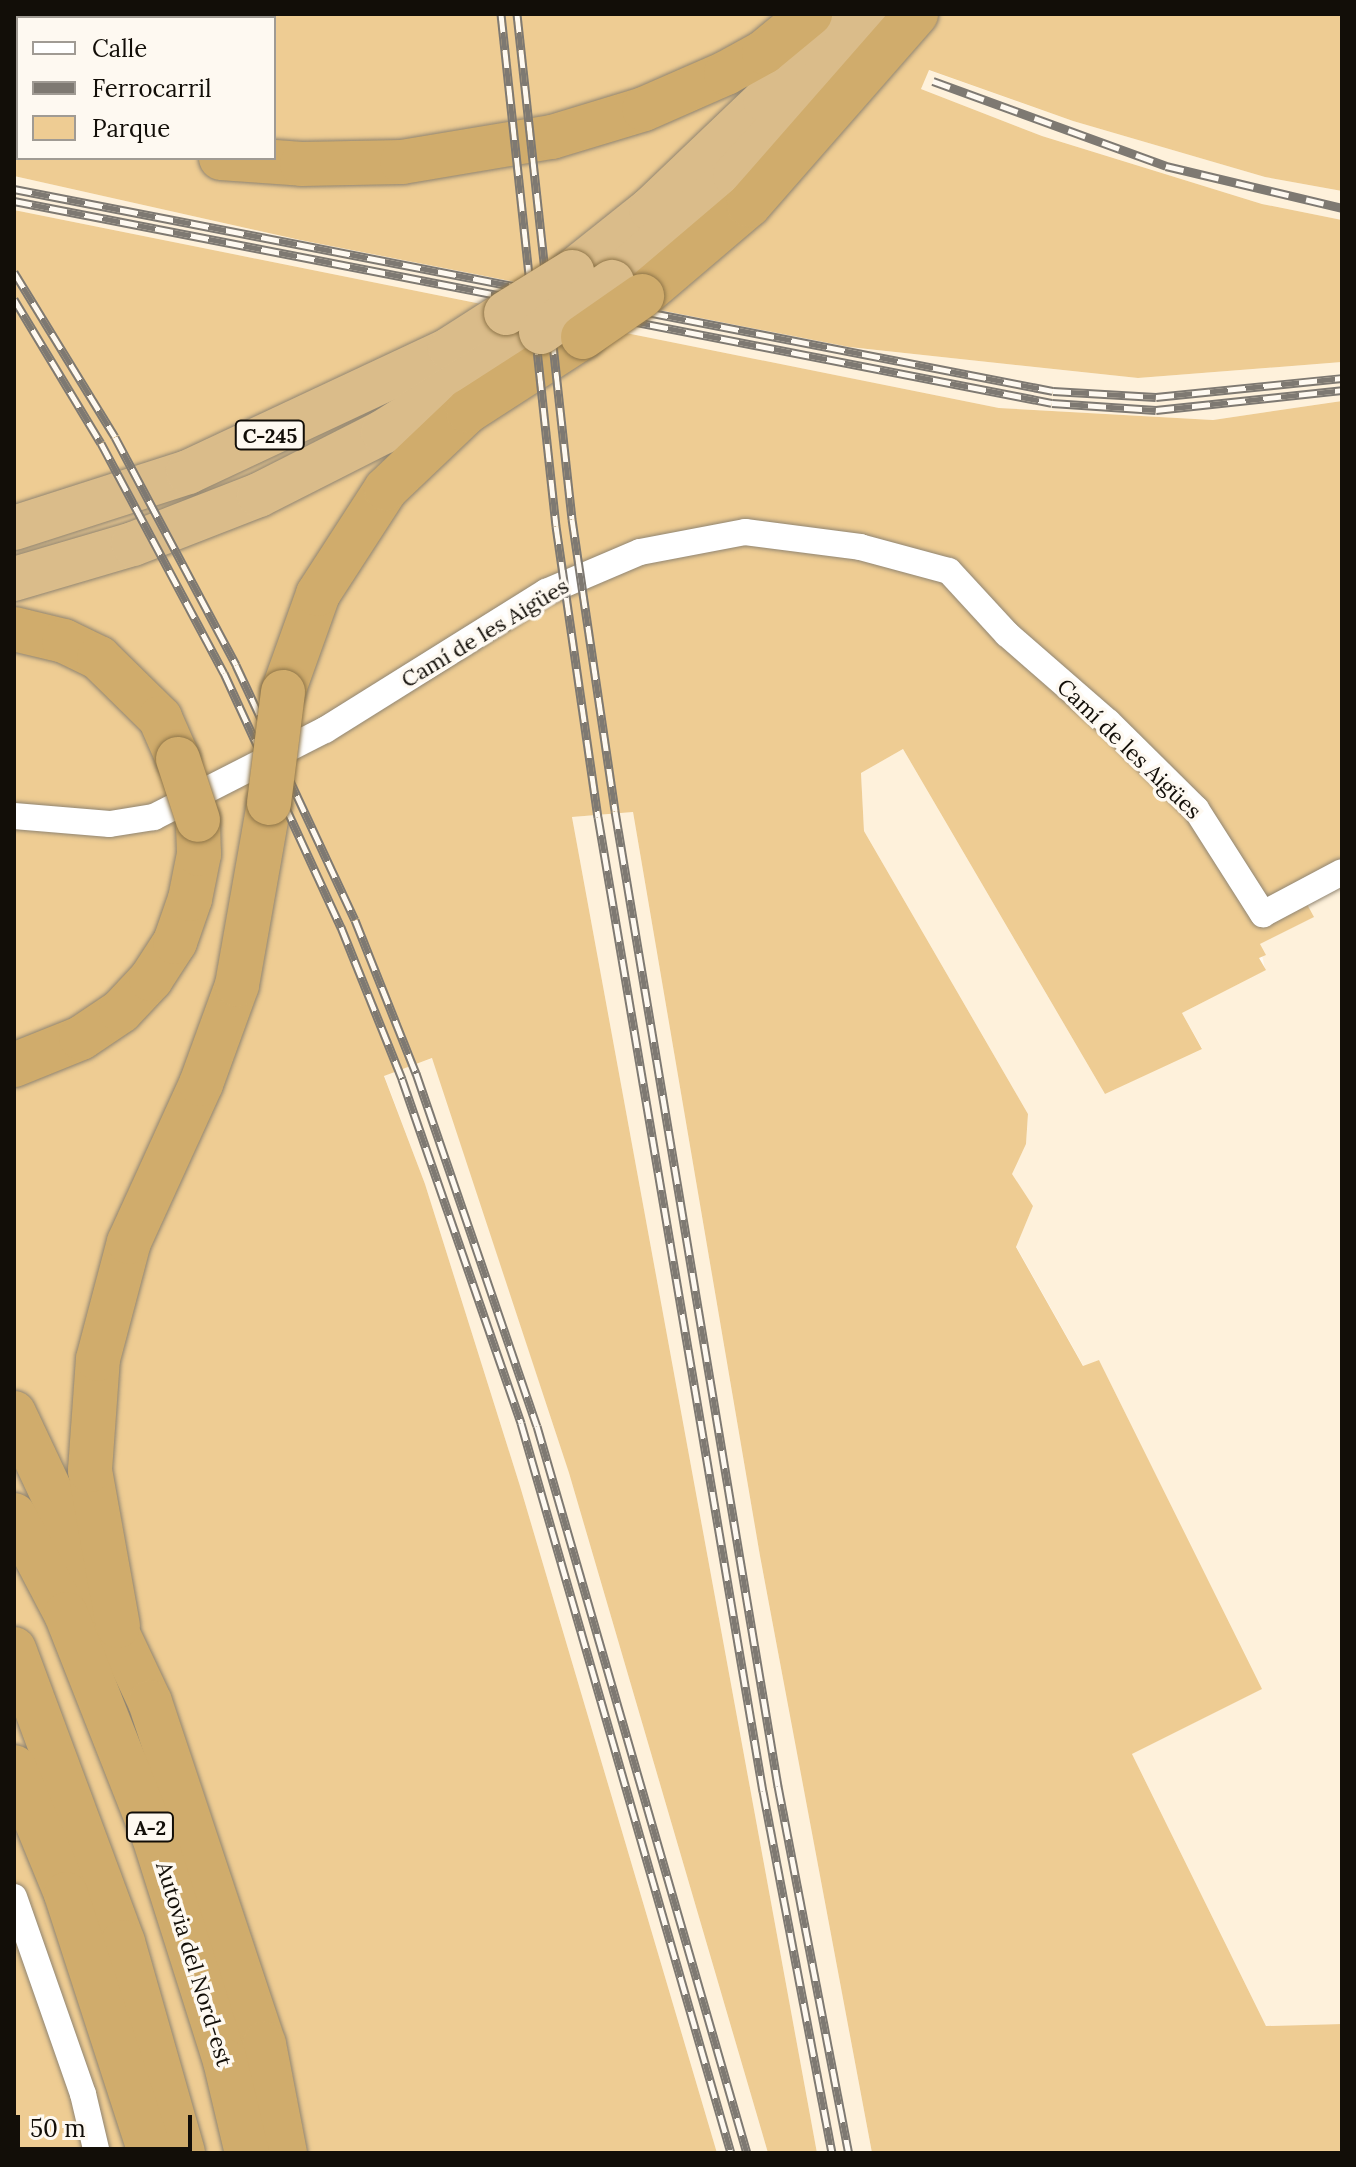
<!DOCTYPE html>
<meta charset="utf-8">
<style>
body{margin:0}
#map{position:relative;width:1356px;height:2167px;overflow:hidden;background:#fef9f1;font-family:Lora,serif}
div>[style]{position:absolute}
.built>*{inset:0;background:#fef1db}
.green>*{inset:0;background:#eecc93}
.roads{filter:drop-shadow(0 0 2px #8f8471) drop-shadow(0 0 2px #8f8471)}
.minor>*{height:26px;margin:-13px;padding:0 13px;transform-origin:13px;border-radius:13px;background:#fff}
.trunk>*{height:44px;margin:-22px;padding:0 22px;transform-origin:22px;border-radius:22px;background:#dabc8a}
.motorway>*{height:44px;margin:-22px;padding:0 22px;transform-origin:22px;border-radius:22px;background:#d0ac6c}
.rail>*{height:9px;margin-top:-4.5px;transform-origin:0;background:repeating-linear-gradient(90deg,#fef9f1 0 18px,#7e7972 0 36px);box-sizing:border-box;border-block:2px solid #7e7972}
.bridges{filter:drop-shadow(0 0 2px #8e7549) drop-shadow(0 0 2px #8e7549)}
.trunk-bridge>*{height:44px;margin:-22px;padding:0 22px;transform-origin:22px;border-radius:22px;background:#dabc8a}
.motorway-bridge>*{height:44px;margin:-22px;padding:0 22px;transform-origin:22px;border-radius:22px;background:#d0ac6c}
span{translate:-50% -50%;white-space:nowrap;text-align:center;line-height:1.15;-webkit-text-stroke:7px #fef9f1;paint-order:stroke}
.shield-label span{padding:2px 6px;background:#fef9f1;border:2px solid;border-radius:6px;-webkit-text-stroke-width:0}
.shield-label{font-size:20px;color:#120e08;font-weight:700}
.street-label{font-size:22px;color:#120e08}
.frame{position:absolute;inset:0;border:16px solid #120e08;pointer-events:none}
.legend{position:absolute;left:16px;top:16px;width:260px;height:144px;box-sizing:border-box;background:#fef9f1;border:2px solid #a09b94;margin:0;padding:10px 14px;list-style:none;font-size:24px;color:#120e08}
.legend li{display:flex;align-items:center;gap:16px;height:40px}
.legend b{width:40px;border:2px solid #a09b94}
.scale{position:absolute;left:16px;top:2115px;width:176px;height:36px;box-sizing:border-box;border:4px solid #120e08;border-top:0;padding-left:10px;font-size:24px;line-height:28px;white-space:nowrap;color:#120e08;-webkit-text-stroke:6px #fef9f1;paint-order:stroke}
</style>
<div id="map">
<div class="built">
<i style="clip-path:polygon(928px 70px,1073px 121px,1265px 177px,1342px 191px,1342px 220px,1262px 204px,1042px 136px,921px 89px)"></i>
<i style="clip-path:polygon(14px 176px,300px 240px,849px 347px,1138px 378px,1342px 362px,1342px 401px,1213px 420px,999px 408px,14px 210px)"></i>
<i style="clip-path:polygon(903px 749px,1105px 1094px,1202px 1048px,1182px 1013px,1265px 970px,1260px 944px,1313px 917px,1302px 895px,1342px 875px,1342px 2024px,1266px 2026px,1132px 1754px,1261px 1689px,1099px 1360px,1084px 1367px,1016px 1246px,1033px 1206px,1011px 1174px,1026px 1144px,1028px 1114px,864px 831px,861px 773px)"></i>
<i style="clip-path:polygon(633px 812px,760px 1556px,872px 2153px,817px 2153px,572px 817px)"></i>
<i style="clip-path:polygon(433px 1058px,569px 1473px,768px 2153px,717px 2153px,520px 1486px,425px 1184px,384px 1075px)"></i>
</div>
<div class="green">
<i style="clip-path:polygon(evenodd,14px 14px,1342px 14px,1342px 191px,1265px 177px,1073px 121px,929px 70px,921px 89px,1042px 136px,1262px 204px,1342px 220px,1342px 362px,1138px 378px,849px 347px,300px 240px,14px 176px,14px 14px,18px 18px,274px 18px,274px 158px,18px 158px,18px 18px)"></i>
<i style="clip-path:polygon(14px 210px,999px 408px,1213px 420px,1342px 401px,1342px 875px,1302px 895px,1314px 917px,1260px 944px,1266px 955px,1259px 958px,1266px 970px,1182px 1013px,1202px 1049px,1105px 1094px,903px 749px,861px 773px,864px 831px,1028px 1114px,1026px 1144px,1012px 1174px,1033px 1206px,1016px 1247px,1083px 1366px,1099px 1360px,1262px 1689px,1132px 1754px,1266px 2026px,1342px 2024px,1342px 2153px,872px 2153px,760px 1556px,633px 812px,572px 817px,817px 2153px,768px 2153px,569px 1473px,432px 1058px,384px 1076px,425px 1184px,520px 1486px,717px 2153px,14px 2153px)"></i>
</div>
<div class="roads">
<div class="minor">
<i style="left:14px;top:816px;width:96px;rotate:4.8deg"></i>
<i style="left:110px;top:824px;width:45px;rotate:-9deg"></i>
<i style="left:154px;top:817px;width:192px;rotate:-27deg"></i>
<i style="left:325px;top:730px;width:261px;rotate:-32deg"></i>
<i style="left:546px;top:592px;width:102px;rotate:-23.1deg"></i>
<i style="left:640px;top:552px;width:107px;rotate:-10.8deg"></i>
<i style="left:745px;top:532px;width:116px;rotate:7.4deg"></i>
<i style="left:860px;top:547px;width:92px;rotate:15.1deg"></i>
<i style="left:949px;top:571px;width:86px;rotate:47.4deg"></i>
<i style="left:1007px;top:634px;width:134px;rotate:41.1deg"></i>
<i style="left:1108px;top:722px;width:124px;rotate:44.7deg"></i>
<i style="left:1196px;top:809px;width:125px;rotate:57.5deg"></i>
<i style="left:1263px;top:914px;width:89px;rotate:-28deg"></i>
<i style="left:14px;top:1897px;width:209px;rotate:70.7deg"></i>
<i style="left:83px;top:2094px;width:61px;rotate:76.7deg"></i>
</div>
<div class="trunk">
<i style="left:572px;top:272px;width:101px;rotate:-38.6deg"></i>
<i style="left:651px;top:209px;width:158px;rotate:-43.7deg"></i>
<i style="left:765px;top:100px;width:112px;rotate:-50.5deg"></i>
<i style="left:612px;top:282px;width:163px;rotate:-41deg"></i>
<i style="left:735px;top:175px;width:217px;rotate:-47.8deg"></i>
<i style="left:14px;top:528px;width:183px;rotate:-17.8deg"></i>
<i style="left:188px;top:472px;width:289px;rotate:-25.1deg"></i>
<i style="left:450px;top:349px;width:67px;rotate:-32.7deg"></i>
<i style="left:14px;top:579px;width:124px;rotate:-16.4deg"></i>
<i style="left:133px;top:544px;width:135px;rotate:-21.3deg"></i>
<i style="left:259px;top:495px;width:139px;rotate:-26.9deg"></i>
<i style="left:383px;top:432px;width:187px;rotate:-32.3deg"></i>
</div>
<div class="motorway">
<i style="left:14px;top:114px;width:4px;rotate:14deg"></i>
<i style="left:221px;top:158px;width:81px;rotate:4.2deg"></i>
<i style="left:302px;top:164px;width:100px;rotate:-1.1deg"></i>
<i style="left:402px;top:162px;width:152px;rotate:-9.5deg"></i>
<i style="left:552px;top:137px;width:96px;rotate:-16.9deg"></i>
<i style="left:644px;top:109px;width:90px;rotate:-23.7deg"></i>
<i style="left:726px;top:73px;width:43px;rotate:-28.9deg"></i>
<i style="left:764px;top:52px;width:60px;rotate:-39.6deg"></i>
<i style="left:642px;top:296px;width:140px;rotate:-40.4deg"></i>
<i style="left:749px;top:205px;width:254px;rotate:-48.8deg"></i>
<i style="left:14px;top:629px;width:51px;rotate:13.5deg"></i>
<i style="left:64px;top:641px;width:39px;rotate:26deg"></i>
<i style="left:99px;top:658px;width:86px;rotate:44.5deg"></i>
<i style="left:160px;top:718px;width:45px;rotate:66.3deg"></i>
<i style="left:283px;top:692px;width:104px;rotate:-70.3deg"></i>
<i style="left:318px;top:594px;width:125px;rotate:-57.1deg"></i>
<i style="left:386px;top:489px;width:113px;rotate:-43.6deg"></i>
<i style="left:468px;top:411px;width:137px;rotate:-32.8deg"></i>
<i style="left:14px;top:1065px;width:72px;rotate:-21.9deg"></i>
<i style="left:81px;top:1038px;width:48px;rotate:-34deg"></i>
<i style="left:121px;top:1011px;width:44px;rotate:-46.8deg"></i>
<i style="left:151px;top:979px;width:44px;rotate:-57deg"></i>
<i style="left:175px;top:942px;width:46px;rotate:-70.8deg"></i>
<i style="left:190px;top:899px;width:46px;rotate:-78.7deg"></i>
<i style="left:199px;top:854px;width:34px;rotate:-92deg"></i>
<i style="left:14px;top:1413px;width:319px;rotate:64.8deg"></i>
<i style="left:150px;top:1702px;width:360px;rotate:71.6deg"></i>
<i style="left:264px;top:2044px;width:111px;rotate:79.1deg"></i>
<i style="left:14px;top:1515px;width:112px;rotate:62.3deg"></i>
<i style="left:66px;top:1614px;width:240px;rotate:68.5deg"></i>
<i style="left:154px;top:1837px;width:235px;rotate:72.4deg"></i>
<i style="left:225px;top:2061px;width:95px;rotate:76.6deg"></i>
<i style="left:118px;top:1626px;width:158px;rotate:-100.2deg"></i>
<i style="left:90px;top:1470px;width:111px;rotate:-85.9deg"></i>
<i style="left:98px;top:1359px;width:121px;rotate:-75.2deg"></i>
<i style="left:129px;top:1242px;width:174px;rotate:-65.5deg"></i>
<i style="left:201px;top:1084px;width:105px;rotate:-70deg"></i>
<i style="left:237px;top:985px;width:185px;rotate:-80deg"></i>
<i style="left:14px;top:1649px;width:313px;rotate:69.6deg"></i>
<i style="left:123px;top:1942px;width:219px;rotate:74.1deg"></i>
<i style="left:14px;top:1767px;width:137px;rotate:67.7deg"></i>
<i style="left:66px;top:1894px;width:272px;rotate:72deg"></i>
</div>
</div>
<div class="rail">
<i style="left:501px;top:14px;width:515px;rotate:83.87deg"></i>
<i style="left:556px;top:526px;width:294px;rotate:81.8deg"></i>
<i style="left:598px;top:817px;width:988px;rotate:80.39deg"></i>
<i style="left:763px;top:1791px;width:369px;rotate:79.2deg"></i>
<i style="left:517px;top:14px;width:508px;rotate:83.78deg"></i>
<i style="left:572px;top:519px;width:295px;rotate:81.6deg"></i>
<i style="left:615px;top:811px;width:989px;rotate:80.51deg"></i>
<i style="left:778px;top:1786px;width:374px;rotate:79.1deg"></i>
<i style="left:933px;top:81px;width:248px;rotate:20deg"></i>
<i style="left:1166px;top:166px;width:181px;rotate:13.4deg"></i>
<i style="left:14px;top:189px;width:1058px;rotate:11deg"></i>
<i style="left:1053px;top:391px;width:103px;rotate:3.3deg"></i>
<i style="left:1156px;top:397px;width:187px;rotate:-5.8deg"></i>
<i style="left:14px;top:201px;width:1057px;rotate:11.01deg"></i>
<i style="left:1052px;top:403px;width:104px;rotate:3.9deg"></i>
<i style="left:1156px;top:410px;width:187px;rotate:-6.1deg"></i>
<i style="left:14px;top:272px;width:193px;rotate:58.5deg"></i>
<i style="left:115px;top:437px;width:258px;rotate:62deg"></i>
<i style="left:236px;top:665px;width:281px;rotate:65deg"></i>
<i style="left:355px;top:920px;width:165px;rotate:68.3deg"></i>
<i style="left:416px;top:1073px;width:373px;rotate:71.1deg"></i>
<i style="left:537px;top:1426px;width:757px;rotate:73.89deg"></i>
<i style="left:14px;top:299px;width:168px;rotate:58.9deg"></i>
<i style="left:101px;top:443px;width:261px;rotate:61.9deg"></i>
<i style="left:224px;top:673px;width:280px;rotate:65.3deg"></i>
<i style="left:341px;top:927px;width:164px;rotate:68.1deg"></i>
<i style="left:402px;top:1079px;width:364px;rotate:70.9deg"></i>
<i style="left:521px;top:1423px;width:760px;rotate:73.95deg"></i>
</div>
<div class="bridges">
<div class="trunk-bridge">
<i style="left:506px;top:313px;width:78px;rotate:-31.8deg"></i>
<i style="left:541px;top:332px;width:87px;rotate:-35.2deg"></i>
</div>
<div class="motorway-bridge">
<i style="left:583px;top:337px;width:72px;rotate:-34.8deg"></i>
<i style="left:178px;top:759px;width:64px;rotate:71.8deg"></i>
<i style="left:269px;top:803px;width:112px;rotate:-82.8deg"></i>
</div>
</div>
<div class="shield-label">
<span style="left:270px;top:435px">C-245</span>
<span style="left:150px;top:1827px">A-2</span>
</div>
<div class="street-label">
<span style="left:485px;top:633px;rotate:-31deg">Camí de les Aigües</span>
<span style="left:1129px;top:749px;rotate:44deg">Camí de les Aigües</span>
<span style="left:194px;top:1964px;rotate:73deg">Autovia del Nord-est</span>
</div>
<div class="frame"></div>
<ul class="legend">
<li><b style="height:10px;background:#fff"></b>Calle</li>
<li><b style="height:10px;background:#7e7972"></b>Ferrocarril</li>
<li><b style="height:22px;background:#eecc93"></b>Parque</li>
</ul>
<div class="scale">50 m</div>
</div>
